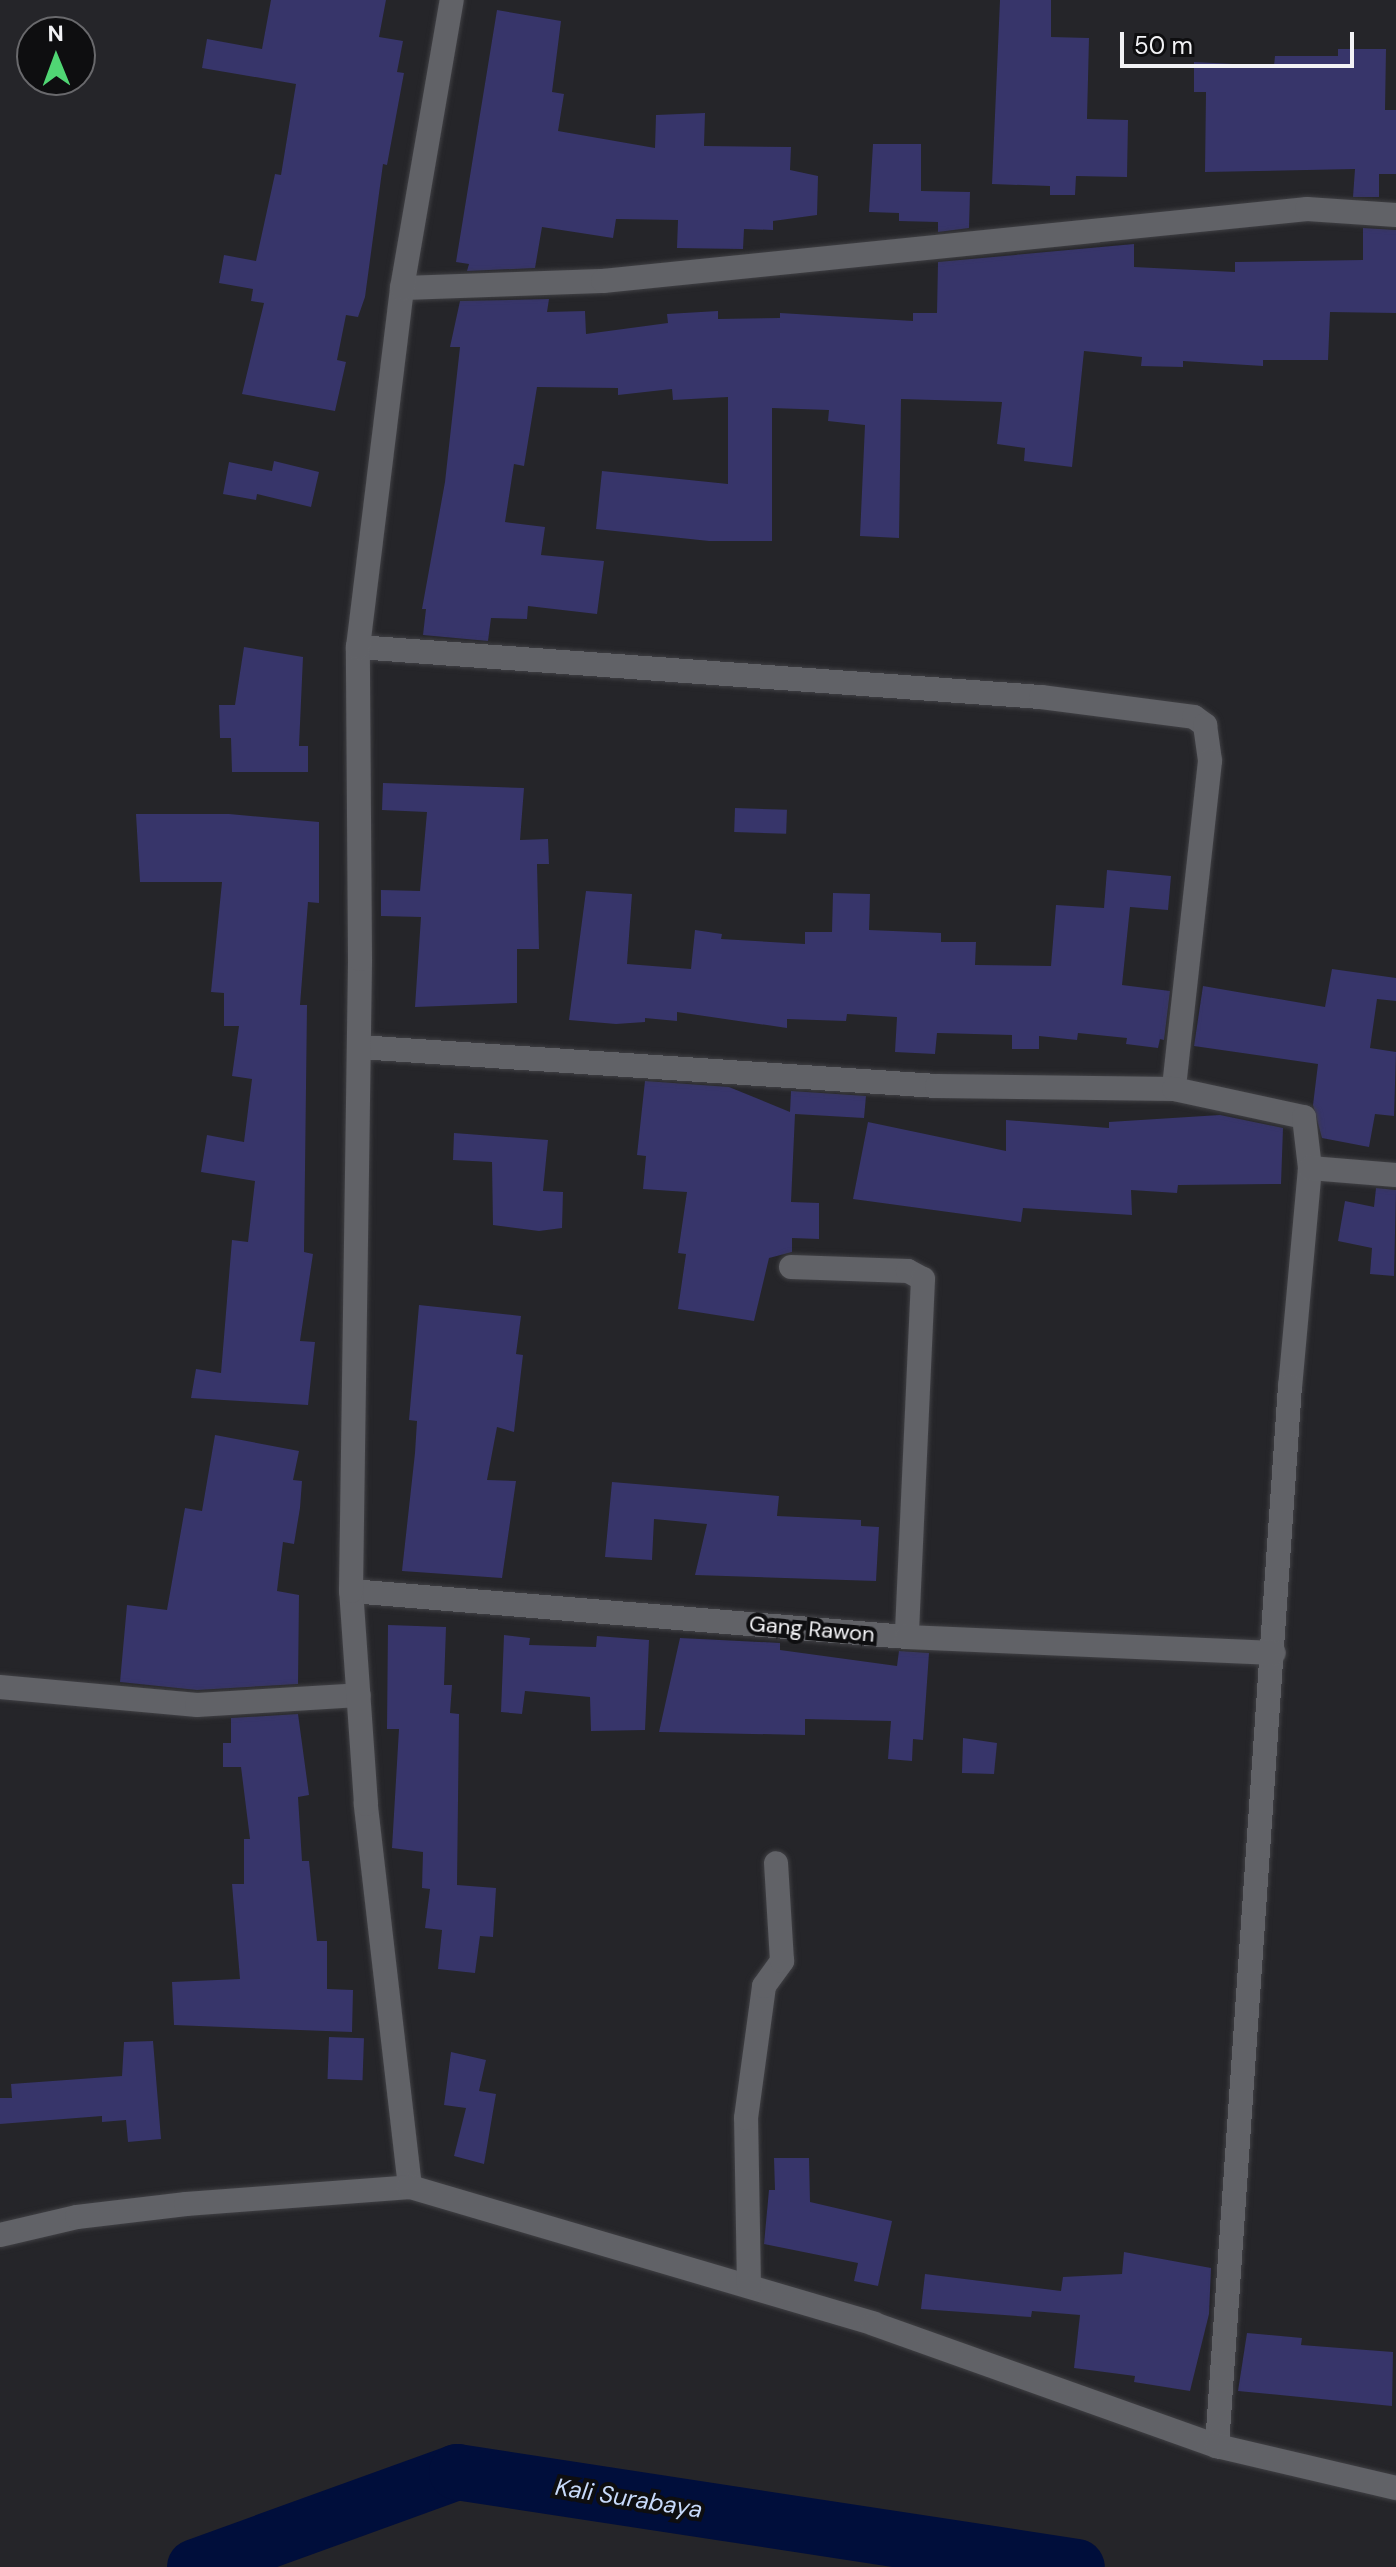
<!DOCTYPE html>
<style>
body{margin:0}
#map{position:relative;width:1396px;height:2567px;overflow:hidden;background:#252529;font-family:"DM Sans",sans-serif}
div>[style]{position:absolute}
.river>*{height:56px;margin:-28px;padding:0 28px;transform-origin:28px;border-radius:28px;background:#000e3b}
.building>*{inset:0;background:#37356a;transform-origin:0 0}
.roads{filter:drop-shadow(0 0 2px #404044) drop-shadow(0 0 2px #404044)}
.street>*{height:24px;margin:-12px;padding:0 12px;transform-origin:12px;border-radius:12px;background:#616267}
span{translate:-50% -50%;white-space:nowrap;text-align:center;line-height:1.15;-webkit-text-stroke:8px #0e0e10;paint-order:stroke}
.street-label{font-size:22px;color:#f2f2f5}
.water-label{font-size:24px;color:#c8dafa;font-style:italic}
.north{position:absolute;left:16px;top:16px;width:80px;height:80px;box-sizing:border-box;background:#0e0e10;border:2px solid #69696c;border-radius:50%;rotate:359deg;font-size:22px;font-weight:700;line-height:32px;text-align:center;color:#f2f2f5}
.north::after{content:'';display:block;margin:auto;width:28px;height:36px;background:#50d674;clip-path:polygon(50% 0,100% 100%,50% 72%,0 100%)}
.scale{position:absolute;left:1120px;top:32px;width:234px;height:36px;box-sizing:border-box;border:4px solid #f2f2f5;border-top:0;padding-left:10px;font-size:24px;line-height:28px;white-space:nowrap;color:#f2f2f5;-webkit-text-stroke:6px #0e0e10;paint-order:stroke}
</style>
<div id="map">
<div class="river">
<i style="left:195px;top:2567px;width:279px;rotate:-19.9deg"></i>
<i style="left:457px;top:2472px;width:627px;rotate:8.71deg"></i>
</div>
<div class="building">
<i style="clip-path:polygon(271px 0,386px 0,379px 37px,403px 41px,397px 72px,404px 73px,387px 165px,383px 164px,365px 297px,358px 317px,346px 315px,337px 360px,346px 362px,335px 411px,242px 394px,264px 303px,251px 301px,253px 289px,219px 283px,224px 255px,256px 261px,275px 174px,281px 175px,296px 84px,202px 68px,207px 39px,262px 49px)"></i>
<i style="clip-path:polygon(1000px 0,1051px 0,1051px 37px,1089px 38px,1087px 119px,1128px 120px,1127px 177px,1076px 176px,1075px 195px,1050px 195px,1050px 186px,992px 184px)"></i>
<i style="clip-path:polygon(497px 10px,561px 21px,552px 92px,564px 94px,558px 131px,655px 148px,656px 115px,705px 113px,704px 146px,791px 147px,790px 170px,818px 176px,817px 215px,773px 221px,773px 230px,744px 229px,743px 249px,677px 248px,678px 220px,616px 219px,613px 238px,542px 227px,535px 268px,467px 271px,469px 264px,456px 262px)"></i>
<i style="clip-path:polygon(1338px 49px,1386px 49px,1385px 110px,1396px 110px,1396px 174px,1379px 174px,1379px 197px,1353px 197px,1355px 169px,1205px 172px,1206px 92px,1194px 92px,1194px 62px,1274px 66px,1275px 56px,1338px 56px)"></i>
<i style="clip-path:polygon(873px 144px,921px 144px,921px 191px,970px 192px,969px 228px,938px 232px,938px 222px,899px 221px,899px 213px,869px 212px)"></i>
<i style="clip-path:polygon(1363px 228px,1396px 230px,1396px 313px,1330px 312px,1328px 360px,1263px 360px,1263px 366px,1183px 361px,1183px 367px,1141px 366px,1142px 357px,1084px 351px,1072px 467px,1024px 461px,1025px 448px,997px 444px,1002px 402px,901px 399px,899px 538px,860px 536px,865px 425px,828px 421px,829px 410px,772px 408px,772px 541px,709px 541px,596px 529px,602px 471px,728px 484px,728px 397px,673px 400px,672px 389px,618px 395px,618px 388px,537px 387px,524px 466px,514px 464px,505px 522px,545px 527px,541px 555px,604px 561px,597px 614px,528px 606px,527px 619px,491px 618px,488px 641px,423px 635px,426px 609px,422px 609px,445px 482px,460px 347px,450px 347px,460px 301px,549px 299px,547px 312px,585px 311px,586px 334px,668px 323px,667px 314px,718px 311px,718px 319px,780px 318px,780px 313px,913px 321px,913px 313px,937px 313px,938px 262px,1134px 244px,1134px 267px,1235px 272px,1235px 262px,1363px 260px)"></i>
<i style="clip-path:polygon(274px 461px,319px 472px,311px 507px,257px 494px,256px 500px,223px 494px,229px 462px,272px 471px)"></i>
<i style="clip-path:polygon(244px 647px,303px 657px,299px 746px,308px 746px,308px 772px,232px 772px,231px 738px,220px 738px,219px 705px,235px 705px)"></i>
<i style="clip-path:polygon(383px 783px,524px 788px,520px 840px,548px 839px,549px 864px,537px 864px,539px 949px,517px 949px,517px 1003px,415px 1007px,421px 917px,381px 916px,381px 890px,420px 891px,427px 812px,382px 810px)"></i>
<i style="left:735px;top:808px;width:52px;height:24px;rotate:2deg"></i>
<i style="clip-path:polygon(136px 814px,229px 814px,319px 822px,319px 903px,308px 902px,300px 1005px,307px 1005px,304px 1252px,313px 1254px,300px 1341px,315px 1342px,308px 1405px,191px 1398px,196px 1369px,221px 1373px,232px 1240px,248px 1242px,255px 1181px,201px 1172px,207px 1135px,244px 1142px,252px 1079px,232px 1076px,239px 1026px,224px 1026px,224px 993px,211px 992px,222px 882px,140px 882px)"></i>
<i style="clip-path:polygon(1107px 870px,1171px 876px,1168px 910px,1130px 907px,1122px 985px,1170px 991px,1164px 1040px,1160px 1039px,1158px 1048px,1126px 1044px,1127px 1038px,1078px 1033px,1077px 1040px,1039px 1036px,1039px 1049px,1012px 1049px,1012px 1035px,937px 1033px,935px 1054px,895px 1052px,897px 1017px,847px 1014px,846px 1021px,787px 1019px,787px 1028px,677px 1012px,677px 1021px,645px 1018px,645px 1022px,616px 1024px,569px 1020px,586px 891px,632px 894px,627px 964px,691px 969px,695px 930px,722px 934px,721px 939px,805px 944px,805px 932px,832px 932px,833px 893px,870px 894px,869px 930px,941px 933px,941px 942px,976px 942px,975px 965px,1051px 966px,1056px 905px,1104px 908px)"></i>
<i style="clip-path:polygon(1332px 969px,1396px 978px,1396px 1001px,1377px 999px,1370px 1048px,1396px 1052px,1394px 1116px,1375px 1114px,1369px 1147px,1322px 1138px,1313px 1105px,1318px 1064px,1194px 1046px,1203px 986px,1325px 1007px)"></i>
<i style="clip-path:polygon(645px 1081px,729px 1087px,790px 1112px,791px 1091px,866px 1096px,864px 1118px,795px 1114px,791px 1202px,819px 1203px,819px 1239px,792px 1238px,792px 1252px,769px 1258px,754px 1321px,678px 1309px,686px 1254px,678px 1253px,687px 1192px,643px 1189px,646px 1156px,637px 1155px)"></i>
<i style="clip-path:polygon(1220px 1115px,1283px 1128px,1281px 1184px,1178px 1185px,1177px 1193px,1131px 1190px,1132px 1215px,1023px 1208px,1021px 1222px,853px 1199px,868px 1122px,1006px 1151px,1006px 1120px,1109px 1128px,1109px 1122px)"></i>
<i style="clip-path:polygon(454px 1133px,548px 1140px,543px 1191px,563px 1192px,562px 1228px,539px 1231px,493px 1225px,492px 1162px,453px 1160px)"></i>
<i style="clip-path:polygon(1376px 1188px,1396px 1190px,1394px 1276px,1370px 1274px,1372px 1248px,1338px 1241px,1345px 1201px,1374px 1207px)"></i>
<i style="clip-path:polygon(419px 1305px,521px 1316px,516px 1354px,523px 1355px,514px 1432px,497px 1427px,487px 1480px,516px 1481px,502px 1578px,402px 1571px,415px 1453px,417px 1421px,409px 1420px)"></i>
<i style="clip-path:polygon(215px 1435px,299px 1451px,293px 1480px,302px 1481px,300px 1508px,294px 1544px,283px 1542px,277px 1591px,299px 1595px,298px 1684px,197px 1690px,120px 1682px,127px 1605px,167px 1610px,185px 1508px,202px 1511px)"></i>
<i style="clip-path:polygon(612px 1482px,779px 1496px,777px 1516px,861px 1520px,861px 1526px,879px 1527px,876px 1581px,695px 1575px,707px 1524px,654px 1519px,652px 1560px,605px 1557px)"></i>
<i style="clip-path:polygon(388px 1625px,446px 1627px,444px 1685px,452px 1685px,450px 1713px,459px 1714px,457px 1885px,496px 1888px,493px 1937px,480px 1936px,475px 1973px,438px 1969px,442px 1930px,425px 1928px,430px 1889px,422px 1888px,423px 1852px,392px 1848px,399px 1729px,387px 1729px)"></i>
<i style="clip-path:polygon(504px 1635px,530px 1638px,529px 1645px,596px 1647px,597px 1636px,649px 1640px,645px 1730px,591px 1731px,590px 1697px,525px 1691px,522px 1714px,501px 1712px)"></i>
<i style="clip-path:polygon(680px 1638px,780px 1643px,780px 1650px,897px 1666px,899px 1651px,929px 1653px,923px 1740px,913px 1739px,912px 1761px,888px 1759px,891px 1721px,805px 1719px,805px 1735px,659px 1732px)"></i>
<i style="clip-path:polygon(298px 1714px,309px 1795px,298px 1797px,302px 1861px,309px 1861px,317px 1941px,327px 1941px,327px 1989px,353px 1990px,352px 2032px,174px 2025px,172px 1982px,240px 1979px,232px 1884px,244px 1884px,244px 1839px,250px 1839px,241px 1767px,223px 1767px,223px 1743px,231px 1743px,231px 1718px)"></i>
<i style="clip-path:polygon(963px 1738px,997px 1743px,994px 1774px,962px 1773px)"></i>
<i style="left:329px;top:2037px;width:35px;height:42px;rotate:2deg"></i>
<i style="clip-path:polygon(153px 2041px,161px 2139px,128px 2142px,126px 2120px,102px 2122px,102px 2116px,0 2124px,0 2098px,12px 2098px,11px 2084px,122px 2076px,124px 2042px)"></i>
<i style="clip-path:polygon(451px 2052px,486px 2060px,479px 2091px,496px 2094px,484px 2164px,454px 2156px,466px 2108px,444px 2105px)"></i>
<i style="clip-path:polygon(774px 2158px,809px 2158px,810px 2202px,892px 2221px,878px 2286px,854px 2281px,858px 2263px,764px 2244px,769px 2190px,775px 2190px)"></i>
<i style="clip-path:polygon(1124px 2252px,1211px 2268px,1209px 2314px,1190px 2391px,1134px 2382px,1135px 2376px,1074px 2368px,1080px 2315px,1032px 2311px,1031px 2317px,921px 2309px,925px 2274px,1061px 2291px,1063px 2277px,1122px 2274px)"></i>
<i style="clip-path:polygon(1247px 2333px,1302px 2338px,1301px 2345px,1393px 2352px,1392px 2406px,1238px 2391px)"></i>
</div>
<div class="roads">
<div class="street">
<i style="left:402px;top:288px;width:201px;rotate:-2deg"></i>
<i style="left:603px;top:281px;width:708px;rotate:-5.84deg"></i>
<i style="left:1307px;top:209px;width:89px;rotate:3.9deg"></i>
<i style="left:358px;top:647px;width:685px;rotate:4.19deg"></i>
<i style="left:1041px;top:697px;width:154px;rotate:7.4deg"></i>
<i style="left:1194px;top:717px;width:14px;rotate:36deg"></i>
<i style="left:1205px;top:725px;width:36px;rotate:82deg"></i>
<i style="left:1210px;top:761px;width:330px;rotate:96.3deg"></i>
<i style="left:359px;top:1047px;width:579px;rotate:3.86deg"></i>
<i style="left:937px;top:1086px;width:237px;rotate:0.7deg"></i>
<i style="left:1174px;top:1089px;width:133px;rotate:12.2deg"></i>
<i style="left:1304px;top:1117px;width:51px;rotate:83.3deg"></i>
<i style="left:1310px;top:1168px;width:219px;rotate:95.2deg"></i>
<i style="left:1290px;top:1386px;width:1063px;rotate:93.94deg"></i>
<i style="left:1310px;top:1168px;width:86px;rotate:4.7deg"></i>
<i style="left:791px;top:1267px;width:117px;rotate:2deg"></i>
<i style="left:908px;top:1271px;width:17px;rotate:28deg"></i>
<i style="left:923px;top:1279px;width:358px;rotate:92.6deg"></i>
<i style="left:351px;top:1591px;width:558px;rotate:4.73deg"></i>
<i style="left:907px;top:1637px;width:367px;rotate:2.5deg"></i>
<i style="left:0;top:1687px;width:198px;rotate:5.2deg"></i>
<i style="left:197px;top:1705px;width:162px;rotate:-3.5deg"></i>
<i style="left:410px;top:2187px;width:386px;rotate:-96.6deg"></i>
<i style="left:366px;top:1804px;width:214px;rotate:-94deg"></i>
<i style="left:351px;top:1591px;width:632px;rotate:-89.18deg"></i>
<i style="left:360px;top:959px;width:312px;rotate:-90.4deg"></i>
<i style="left:358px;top:647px;width:362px;rotate:-83deg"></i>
<i style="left:402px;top:288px;width:292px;rotate:-80.2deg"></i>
<i style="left:0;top:2235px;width:79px;rotate:-13.2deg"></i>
<i style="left:77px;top:2217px;width:110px;rotate:-6.8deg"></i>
<i style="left:186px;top:2204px;width:225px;rotate:-4.3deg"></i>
<i style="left:410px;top:2187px;width:484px;rotate:16.4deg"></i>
<i style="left:874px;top:2324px;width:364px;rotate:19.6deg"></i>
<i style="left:1217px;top:2446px;width:184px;rotate:13.2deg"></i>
<i style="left:749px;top:2286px;width:168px;rotate:-91deg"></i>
<i style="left:746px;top:2118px;width:133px;rotate:-82.2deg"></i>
<i style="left:764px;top:1986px;width:31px;rotate:-54deg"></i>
<i style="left:782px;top:1961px;width:98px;rotate:-93.5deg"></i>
</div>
</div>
<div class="street-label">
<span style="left:812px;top:1629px;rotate:5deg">Gang Rawon</span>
</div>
<div class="water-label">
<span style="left:629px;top:2498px;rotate:9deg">Kali Surabaya</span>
</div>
<div class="north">N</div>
<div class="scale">50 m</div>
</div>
